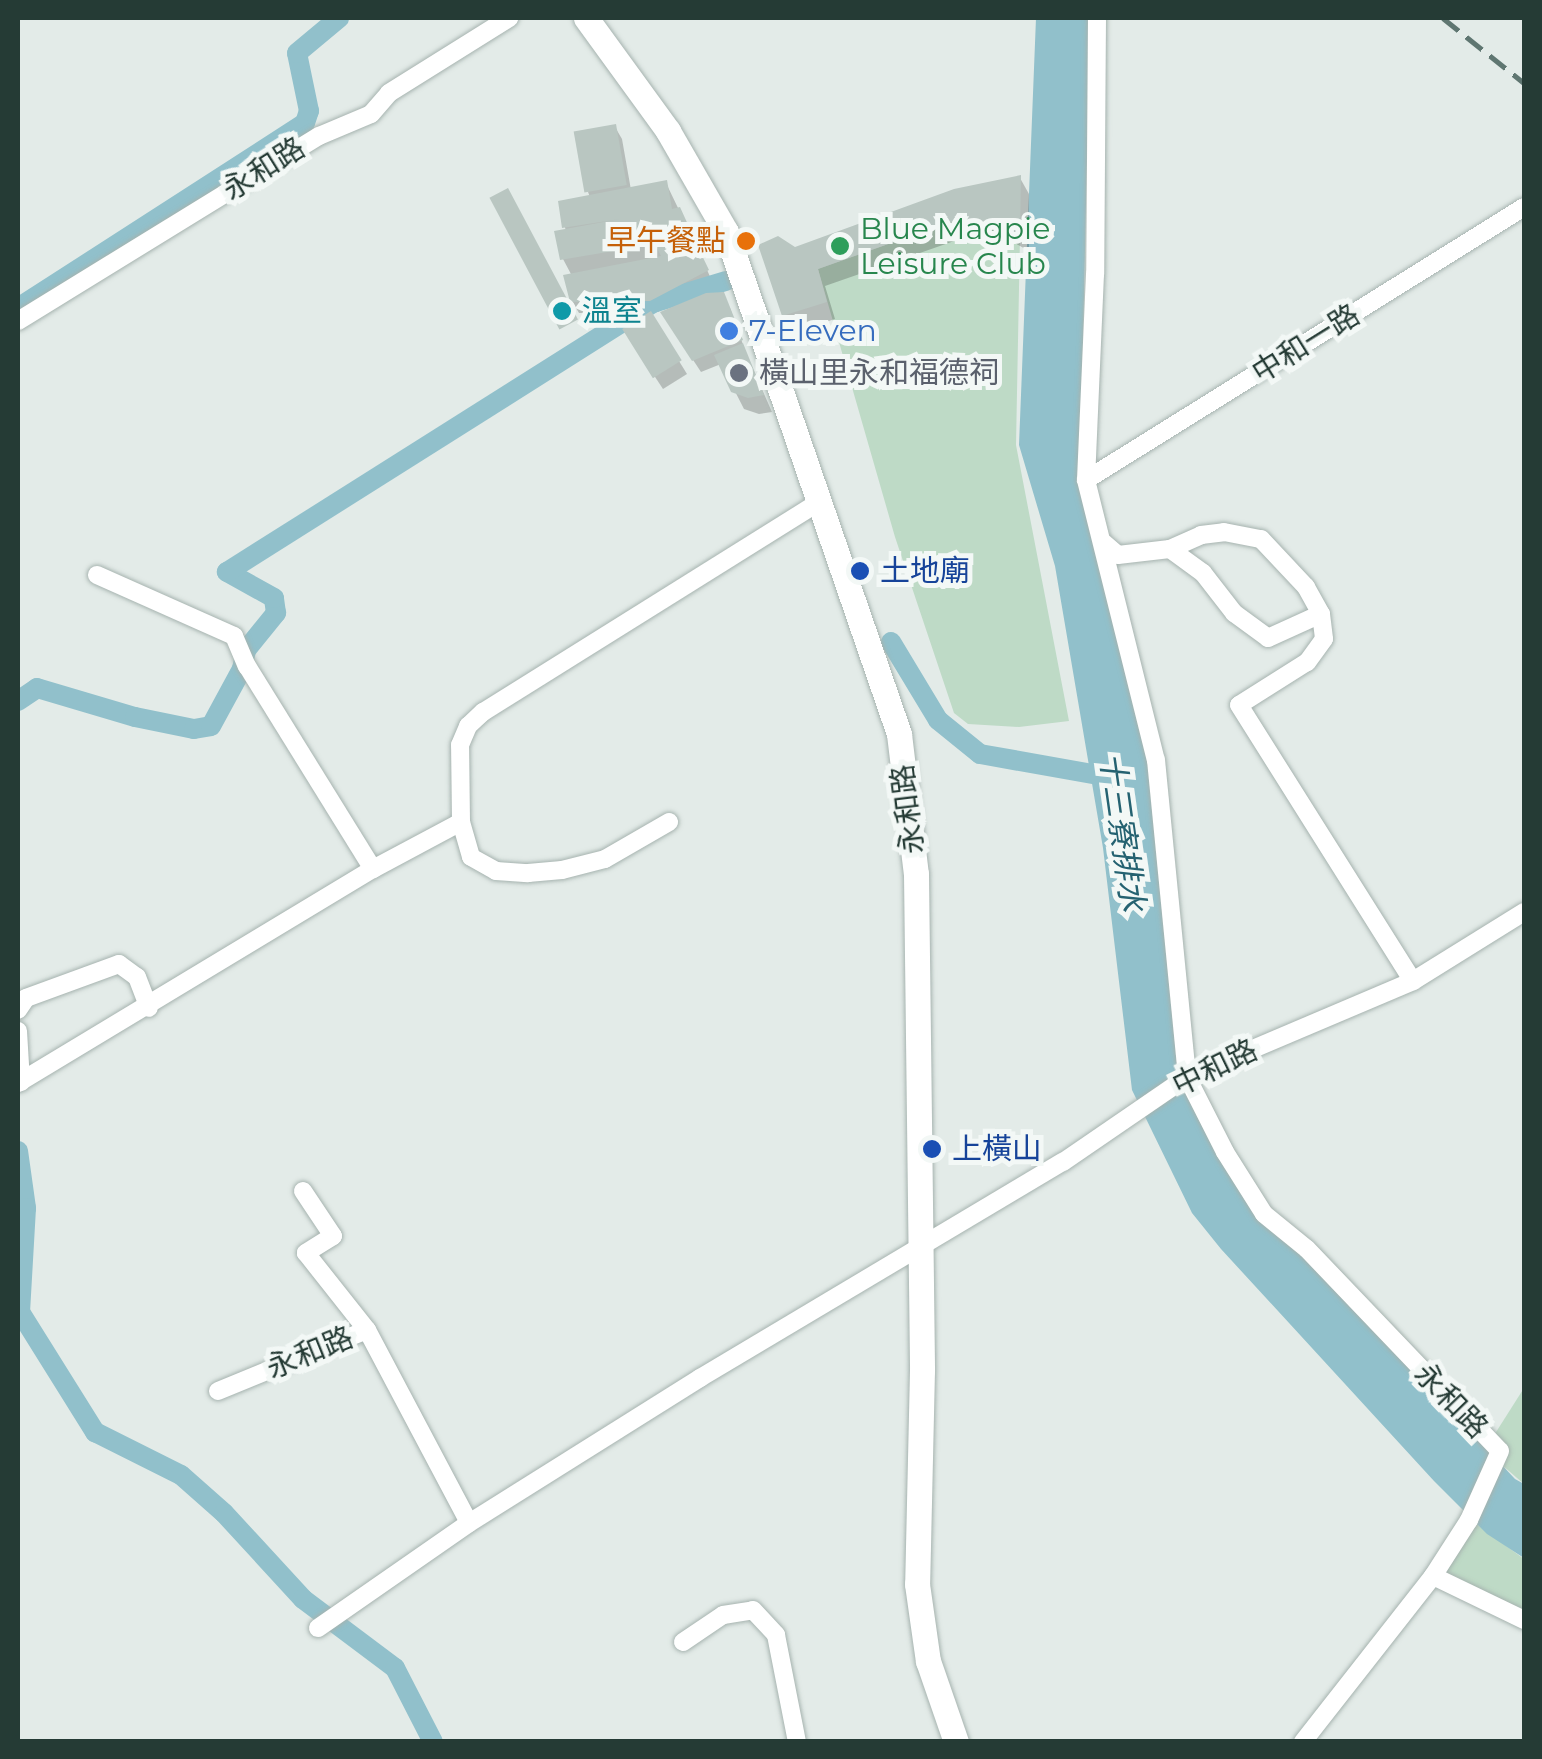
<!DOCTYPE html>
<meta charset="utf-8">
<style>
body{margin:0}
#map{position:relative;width:1542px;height:1759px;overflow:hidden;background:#e3ebe8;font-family:Montserrat,"Noto Sans TC",sans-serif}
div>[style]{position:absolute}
.green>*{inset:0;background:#bedac6}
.water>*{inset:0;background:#91c0cb}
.shadow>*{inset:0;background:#0003}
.stream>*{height:5px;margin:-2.5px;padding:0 2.5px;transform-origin:2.5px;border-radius:2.5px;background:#91c0cb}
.canal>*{height:20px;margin:-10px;padding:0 10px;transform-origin:10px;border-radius:10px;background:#91c0cb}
.building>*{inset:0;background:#b9c6c1;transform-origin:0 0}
.roads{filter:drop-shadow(0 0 2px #a6b3af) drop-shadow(0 0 2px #a6b3af)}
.minor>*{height:18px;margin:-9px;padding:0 9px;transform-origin:9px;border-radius:9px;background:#fff}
.secondary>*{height:25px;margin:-12.5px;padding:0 12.5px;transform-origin:12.5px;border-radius:12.5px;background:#fff}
.rail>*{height:5px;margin-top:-2.5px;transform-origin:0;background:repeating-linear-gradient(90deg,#5f7671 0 20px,transparent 0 30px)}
.dots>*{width:28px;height:28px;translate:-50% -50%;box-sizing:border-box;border:5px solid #f3f8f6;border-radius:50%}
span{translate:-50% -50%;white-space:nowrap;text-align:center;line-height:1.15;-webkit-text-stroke:10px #f3f8f6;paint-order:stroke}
.street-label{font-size:30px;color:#253b35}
.leisure-label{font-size:30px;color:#27864d}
.left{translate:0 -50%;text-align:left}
.food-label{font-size:30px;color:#c56008}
.right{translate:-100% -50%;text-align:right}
.culture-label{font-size:30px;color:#0d838f}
.shop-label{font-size:30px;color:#366cbe}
.worship-label{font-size:30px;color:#5b616d}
.transit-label{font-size:30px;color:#164399}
.water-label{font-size:32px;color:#256271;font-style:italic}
.frame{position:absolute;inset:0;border:20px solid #253b35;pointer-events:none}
</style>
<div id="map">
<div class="green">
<i style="clip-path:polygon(950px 222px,995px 222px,1020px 236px,1016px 445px,1069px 721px,1019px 727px,968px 724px,954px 713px,895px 537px,818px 269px)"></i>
<i style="clip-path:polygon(1524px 1388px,1524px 1484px,1502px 1465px,1491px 1440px)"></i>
<i style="clip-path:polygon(1471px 1520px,1524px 1559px,1524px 1619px,1435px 1575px)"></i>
</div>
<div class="water">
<i style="clip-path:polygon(1036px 18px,1090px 18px,1080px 482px,1150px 760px,1177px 1067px,1202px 1125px,1304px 1254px,1515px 1479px,1524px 1484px,1524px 1558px,1487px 1534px,1434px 1481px,1221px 1249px,1192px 1213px,1132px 1090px,1103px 848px,1055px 566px,1019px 445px)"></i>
</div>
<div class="shadow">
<i style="clip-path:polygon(615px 127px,622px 139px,631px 190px,666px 183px,692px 237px,686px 240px,689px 246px,699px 251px,711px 279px,658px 312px,579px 313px,572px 301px,572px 276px,563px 259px,566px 232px,560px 203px,590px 197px,588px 192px)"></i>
<i style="clip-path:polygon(1020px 178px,1029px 194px,1029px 251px,1006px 238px,960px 239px,825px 286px,835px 319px,794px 332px,784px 315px,795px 250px)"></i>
<i style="clip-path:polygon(730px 308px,746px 353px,772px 412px,759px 414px,744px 409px,721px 364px,701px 372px,670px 325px)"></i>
<i style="clip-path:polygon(650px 314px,687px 374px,663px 389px,632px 342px)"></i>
</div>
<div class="stream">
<i style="left:18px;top:1184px;width:14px;rotate:56deg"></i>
</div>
<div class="canal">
<i style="left:18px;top:308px;width:341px;rotate:-32.8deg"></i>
<i style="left:305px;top:123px;width:13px;rotate:-72deg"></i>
<i style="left:309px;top:111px;width:59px;rotate:-101.7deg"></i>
<i style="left:297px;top:53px;width:55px;rotate:-39.8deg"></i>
<i style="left:891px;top:642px;width:91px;rotate:58.9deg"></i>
<i style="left:938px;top:720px;width:54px;rotate:39deg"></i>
<i style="left:980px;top:754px;width:137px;rotate:10.1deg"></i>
<i style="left:18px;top:701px;width:23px;rotate:-34deg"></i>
<i style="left:37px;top:688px;width:102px;rotate:16.5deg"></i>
<i style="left:135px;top:717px;width:60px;rotate:11.5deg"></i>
<i style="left:194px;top:729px;width:17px;rotate:-10deg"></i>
<i style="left:211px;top:726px;width:65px;rotate:-61.5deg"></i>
<i style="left:242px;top:669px;width:19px;rotate:-78deg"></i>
<i style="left:246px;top:650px;width:48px;rotate:-51deg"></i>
<i style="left:276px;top:613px;width:15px;rotate:-98deg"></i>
<i style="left:274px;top:598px;width:54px;rotate:-151deg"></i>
<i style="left:227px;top:572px;width:504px;rotate:-32.27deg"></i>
<i style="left:653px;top:303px;width:76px;rotate:-16.8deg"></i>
<i style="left:18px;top:1151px;width:58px;rotate:82deg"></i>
<i style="left:26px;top:1208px;width:104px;rotate:93.3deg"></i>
<i style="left:20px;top:1312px;width:142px;rotate:58deg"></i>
<i style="left:95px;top:1432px;width:96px;rotate:26.6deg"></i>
<i style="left:181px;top:1475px;width:57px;rotate:41.5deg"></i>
<i style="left:224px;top:1513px;width:117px;rotate:47.4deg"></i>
<i style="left:303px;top:1599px;width:115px;rotate:36.9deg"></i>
<i style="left:395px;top:1668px;width:83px;rotate:62.8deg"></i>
</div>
<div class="building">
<i style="left:616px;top:124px;width:62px;height:43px;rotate:80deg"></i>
<i style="clip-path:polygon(1021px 175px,1020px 236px,995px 222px,950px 222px,818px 269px,827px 302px,782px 316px,758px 245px,778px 236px,795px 247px,954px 189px)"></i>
<i style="clip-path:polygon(667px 180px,672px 209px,680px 207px,690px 229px,684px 231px,689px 244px,695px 241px,709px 270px,650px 301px,570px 302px,563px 275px,661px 256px,655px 244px,560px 260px,554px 231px,620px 219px,562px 228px,558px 201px)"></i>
<i style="left:508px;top:188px;width:149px;height:21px;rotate:62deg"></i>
<i style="clip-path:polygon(724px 292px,743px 340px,692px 361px,660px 312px,706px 293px)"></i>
<i style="left:651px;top:311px;width:58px;height:34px;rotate:58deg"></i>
<i style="clip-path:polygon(743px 343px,764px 395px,748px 398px,731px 392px,714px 355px)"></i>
</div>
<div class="roads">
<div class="minor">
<i style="left:1097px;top:18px;width:256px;rotate:90.4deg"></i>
<i style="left:1095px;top:274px;width:206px;rotate:92.5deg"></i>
<i style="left:1086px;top:480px;width:289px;rotate:76deg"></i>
<i style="left:1156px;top:760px;width:319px;rotate:84.4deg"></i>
<i style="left:1187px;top:1077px;width:84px;rotate:63.1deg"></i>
<i style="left:1225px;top:1152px;width:73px;rotate:57.8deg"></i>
<i style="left:1264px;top:1214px;width:55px;rotate:39.1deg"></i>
<i style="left:1307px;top:1249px;width:279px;rotate:46.3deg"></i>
<i style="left:1500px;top:1451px;width:76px;rotate:114.2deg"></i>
<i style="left:1469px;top:1520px;width:67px;rotate:122.7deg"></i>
<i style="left:1433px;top:1576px;width:211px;rotate:128.1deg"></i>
<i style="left:18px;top:321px;width:353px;rotate:-31.6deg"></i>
<i style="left:319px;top:136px;width:56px;rotate:-22.9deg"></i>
<i style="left:371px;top:114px;width:28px;rotate:-49deg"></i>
<i style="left:389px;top:93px;width:142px;rotate:-32deg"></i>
<i style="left:1086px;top:480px;width:516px;rotate:-31.93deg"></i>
<i style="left:1104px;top:543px;width:18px;rotate:41deg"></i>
<i style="left:1118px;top:555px;width:52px;rotate:-6.6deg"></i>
<i style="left:1170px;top:549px;width:41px;rotate:36deg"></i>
<i style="left:1203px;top:573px;width:51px;rotate:52.2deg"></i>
<i style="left:1234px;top:613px;width:42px;rotate:36.3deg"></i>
<i style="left:1268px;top:638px;width:58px;rotate:-24.4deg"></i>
<i style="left:1321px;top:614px;width:25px;rotate:83deg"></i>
<i style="left:1324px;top:639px;width:29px;rotate:126deg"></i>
<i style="left:1307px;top:662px;width:80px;rotate:147.7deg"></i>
<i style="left:1239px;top:705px;width:326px;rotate:57.8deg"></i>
<i style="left:1170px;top:549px;width:34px;rotate:-24deg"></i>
<i style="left:1201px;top:535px;width:23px;rotate:-7deg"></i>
<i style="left:1224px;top:532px;width:38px;rotate:11deg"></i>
<i style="left:1261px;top:539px;width:66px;rotate:46.8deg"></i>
<i style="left:1306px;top:587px;width:31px;rotate:61deg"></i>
<i style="left:97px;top:575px;width:150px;rotate:24deg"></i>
<i style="left:234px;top:636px;width:33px;rotate:67deg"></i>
<i style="left:247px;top:666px;width:239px;rotate:58.2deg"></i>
<i style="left:461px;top:822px;width:36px;rotate:74deg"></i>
<i style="left:471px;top:857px;width:29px;rotate:29deg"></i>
<i style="left:496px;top:871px;width:32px;rotate:4deg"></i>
<i style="left:528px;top:873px;width:34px;rotate:-5deg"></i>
<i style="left:562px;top:870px;width:44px;rotate:-14.3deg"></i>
<i style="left:605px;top:859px;width:74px;rotate:-30deg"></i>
<i style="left:18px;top:1010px;width:14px;rotate:-56deg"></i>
<i style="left:26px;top:998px;width:99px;rotate:-20.1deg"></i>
<i style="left:119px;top:964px;width:22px;rotate:36deg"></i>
<i style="left:137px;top:977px;width:33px;rotate:69deg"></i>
<i style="left:18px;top:1031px;width:51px;rotate:86.6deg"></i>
<i style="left:18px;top:1083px;width:415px;rotate:-31.1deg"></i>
<i style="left:373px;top:869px;width:100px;rotate:-28.1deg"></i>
<i style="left:461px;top:822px;width:77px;rotate:-90.7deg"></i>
<i style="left:460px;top:745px;width:21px;rotate:-67deg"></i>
<i style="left:468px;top:726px;width:21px;rotate:-43deg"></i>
<i style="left:483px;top:712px;width:396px;rotate:-32deg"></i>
<i style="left:303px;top:1191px;width:54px;rotate:56.3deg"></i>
<i style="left:333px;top:1236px;width:32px;rotate:148deg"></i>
<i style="left:306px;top:1253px;width:98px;rotate:51.6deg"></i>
<i style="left:218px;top:1391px;width:161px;rotate:-22.3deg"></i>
<i style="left:367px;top:1330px;width:218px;rotate:62.1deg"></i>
<i style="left:1433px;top:1576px;width:101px;rotate:25.8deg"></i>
<i style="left:318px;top:1628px;width:184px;rotate:-34.8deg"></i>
<i style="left:469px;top:1523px;width:273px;rotate:-32.1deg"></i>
<i style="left:700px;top:1378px;width:422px;rotate:-30.8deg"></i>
<i style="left:1063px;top:1162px;width:150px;rotate:-34.4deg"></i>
<i style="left:1187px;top:1077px;width:246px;rotate:-23deg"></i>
<i style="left:1413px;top:981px;width:131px;rotate:-31.9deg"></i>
<i style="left:683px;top:1642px;width:48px;rotate:-34deg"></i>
<i style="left:723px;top:1615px;width:30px;rotate:-9deg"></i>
<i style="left:753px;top:1610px;width:34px;rotate:47deg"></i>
<i style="left:776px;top:1635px;width:109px;rotate:78.9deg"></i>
</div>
<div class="secondary">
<i style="left:586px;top:18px;width:140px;rotate:54deg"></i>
<i style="left:668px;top:131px;width:116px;rotate:60.1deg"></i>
<i style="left:726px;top:232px;width:531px;rotate:70.98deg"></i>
<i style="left:899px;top:734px;width:141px;rotate:83.1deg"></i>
<i style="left:916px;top:874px;width:496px;rotate:89.3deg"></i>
<i style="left:922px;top:1370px;width:214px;rotate:91.3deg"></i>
<i style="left:917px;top:1584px;width:78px;rotate:81.9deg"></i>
<i style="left:928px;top:1661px;width:86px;rotate:70.9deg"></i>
</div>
</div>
<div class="rail">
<i style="left:1443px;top:18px;width:104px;rotate:38.7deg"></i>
</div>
<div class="dots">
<i style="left:746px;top:241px;background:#e8710a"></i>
<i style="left:840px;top:246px;background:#2e9e5b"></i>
<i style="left:562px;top:311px;background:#0f9aa8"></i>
<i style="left:729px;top:331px;background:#3f7fe0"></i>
<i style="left:739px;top:373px;background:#6b7280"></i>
<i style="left:860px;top:571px;background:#1a4fb4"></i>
<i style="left:932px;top:1149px;background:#1a4fb4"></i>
</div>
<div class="street-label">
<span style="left:264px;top:169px;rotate:-32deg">永和路</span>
<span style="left:1306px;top:344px;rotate:-32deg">中和一路</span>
<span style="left:908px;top:809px;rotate:-97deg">永和路</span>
<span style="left:1215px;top:1068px;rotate:-26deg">中和路</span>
<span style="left:310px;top:1353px;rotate:-22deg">永和路</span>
<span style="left:1451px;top:1401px;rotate:46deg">永和路</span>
</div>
<div class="leisure-label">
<span class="left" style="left:860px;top:246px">Blue Magpie<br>Leisure Club</span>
</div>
<div class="food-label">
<span class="right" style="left:726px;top:241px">早午餐點</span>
</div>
<div class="culture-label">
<span class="left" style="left:582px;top:311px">溫室</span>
</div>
<div class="shop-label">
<span class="left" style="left:749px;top:331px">7-Eleven</span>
</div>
<div class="worship-label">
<span class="left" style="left:759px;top:373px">橫山里永和福德祠</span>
</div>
<div class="transit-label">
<span class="left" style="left:880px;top:571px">土地廟</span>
<span class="left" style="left:952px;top:1149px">上橫山</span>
</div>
<div class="water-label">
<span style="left:1122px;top:832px;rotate:82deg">十三寮排水</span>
</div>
<div class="frame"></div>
</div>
